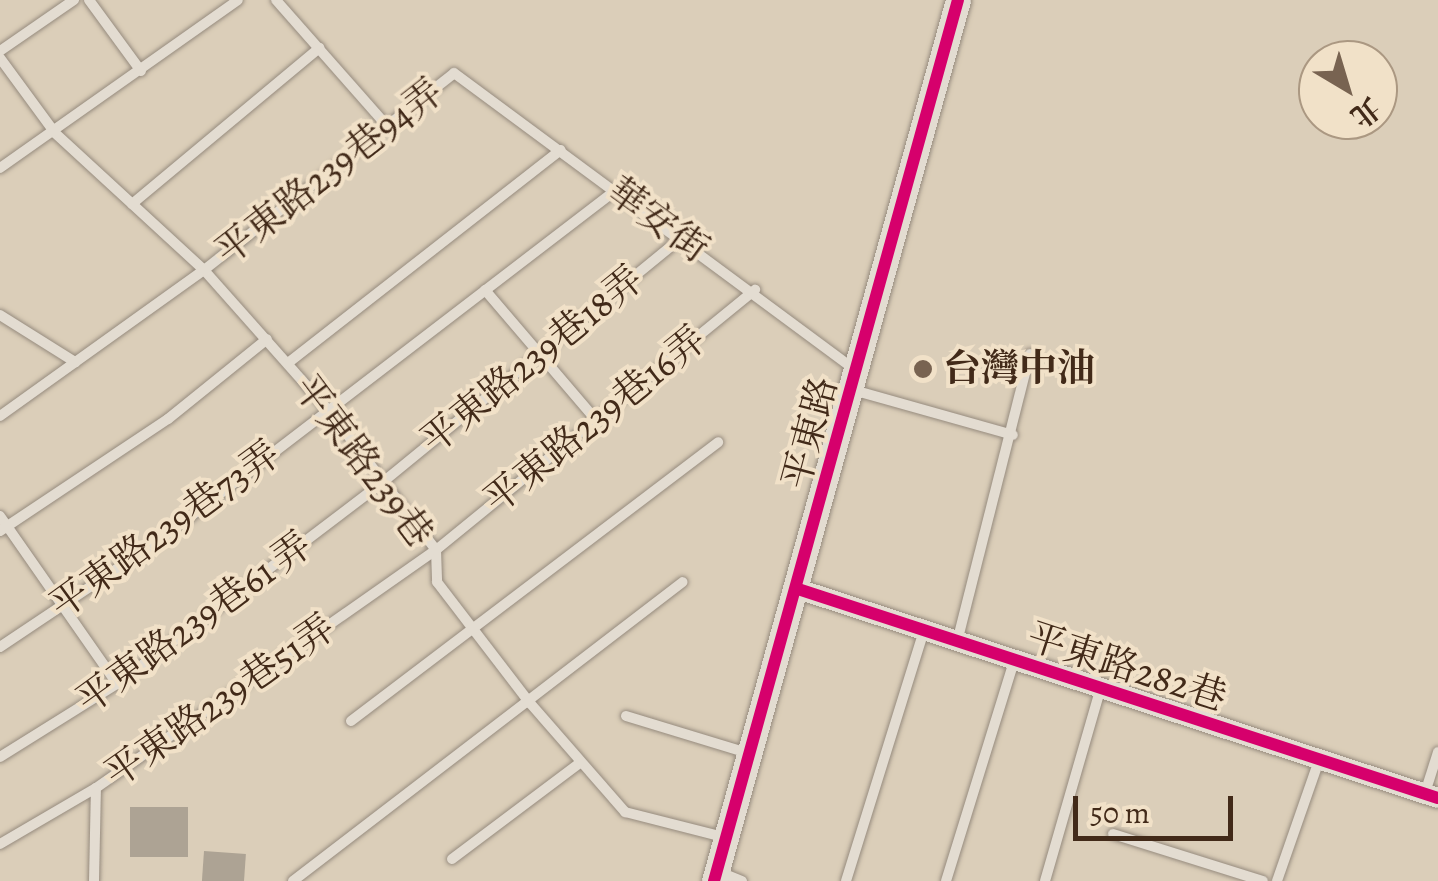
<!DOCTYPE html>
<meta charset="utf-8">
<style>
body{margin:0}
#map{position:relative;width:1438px;height:881px;overflow:hidden;background:#dbceb9;font-family:Alegreya,"Noto Serif TC",serif}
div>[style]{position:absolute}
.building>*{inset:0;background:#ada394;transform-origin:0 0}
.roads{filter:drop-shadow(0 0 2px #968b7e) drop-shadow(0 0 2px #968b7e)}
.service>*{height:10px;margin:-5px;padding:0 5px;transform-origin:5px;border-radius:5px;background:#e3dcd1}
.minor>*{height:20px;margin:-10px;padding:0 10px;transform-origin:10px;border-radius:10px;background:#e3dcd1}
.tertiary>*{height:25px;margin:-12.5px;padding:0 12.5px;transform-origin:12.5px;border-radius:12.5px;background:#e3dcd1}
.cycleway>*{height:12px;margin:-6px;padding:0 6px;transform-origin:6px;border-radius:6px;background:#d6006c}
.dots>*{width:28px;height:28px;translate:-50% -50%;box-sizing:border-box;border:5px solid #f1e1c8;border-radius:50%}
span{translate:-50% -50%;white-space:nowrap;text-align:center;line-height:1.15;-webkit-text-stroke:8px #f1e1c8;paint-order:stroke}
.street-label{font-size:38px;color:#422a19}
.poi-label{font-size:38px;color:#422a19;font-weight:700}
.left{translate:0 -50%;text-align:left}
.north{position:absolute;left:1298px;top:40px;width:100px;height:100px;box-sizing:border-box;background:#f1e1c8;border:2px solid #ab9882;border-radius:50%;rotate:142deg;font-size:28px;font-weight:700;line-height:40px;text-align:center;color:#422a19}
.north::after{content:'';display:block;margin:auto;width:35px;height:45px;background:#786351;clip-path:polygon(50% 0,100% 100%,50% 72%,0 100%)}
.scale{position:absolute;left:1073px;top:796px;width:160px;height:45px;box-sizing:border-box;border:5px solid #422a19;border-top:0;padding-left:12px;font-size:30px;line-height:35px;white-space:nowrap;color:#422a19;-webkit-text-stroke:8px #f1e1c8;paint-order:stroke}
</style>
<div id="map">
<div class="building">
<i style="left:130px;top:807px;width:58px;height:50px"></i>
<i style="left:204px;top:851px;width:42px;height:30px;rotate:4deg"></i>
</div>
<div class="roads">
<div class="service">
<i style="left:89px;top:0;width:88px;rotate:53.8deg"></i>
<i style="left:276px;top:0;width:168px;rotate:48.6deg"></i>
<i style="left:0;top:51px;width:90px;rotate:-34.6deg"></i>
<i style="left:0;top:58px;width:93px;rotate:53.7deg"></i>
<i style="left:55px;top:133px;width:202px;rotate:42.6deg"></i>
<i style="left:204px;top:270px;width:188px;rotate:48.4deg"></i>
<i style="left:329px;top:411px;width:175px;rotate:52.4deg"></i>
<i style="left:436px;top:550px;width:32px;rotate:88deg"></i>
<i style="left:437px;top:582px;width:153px;rotate:52.5deg"></i>
<i style="left:530px;top:703px;width:145px;rotate:48.9deg"></i>
<i style="left:625px;top:812px;width:101px;rotate:14.3deg"></i>
<i style="left:0;top:168px;width:291px;rotate:-35.2deg"></i>
<i style="left:132px;top:204px;width:244px;rotate:-39.8deg"></i>
<i style="left:485px;top:290px;width:170px;rotate:49.5deg"></i>
<i style="left:0;top:315px;width:89px;rotate:32.1deg"></i>
<i style="left:288px;top:363px;width:346px;rotate:-38deg"></i>
<i style="left:853px;top:390px;width:166px;rotate:15.7deg"></i>
<i style="left:0;top:416px;width:251px;rotate:-35.6deg"></i>
<i style="left:204px;top:270px;width:318px;rotate:-38.2deg"></i>
<i style="left:454px;top:73px;width:495px;rotate:36.5deg"></i>
<i style="left:0;top:516px;width:205px;rotate:55.1deg"></i>
<i style="left:0;top:531px;width:202px;rotate:-33.7deg"></i>
<i style="left:168px;top:419px;width:127px;rotate:-38.9deg"></i>
<i style="left:957px;top:642px;width:297px;rotate:-75.8deg"></i>
<i style="left:0;top:647px;width:189px;rotate:-33.8deg"></i>
<i style="left:157px;top:542px;width:578px;rotate:-37.48deg"></i>
<i style="left:626px;top:716px;width:127px;rotate:16.9deg"></i>
<i style="left:351px;top:721px;width:461px;rotate:-37.2deg"></i>
<i style="left:0;top:757px;width:138px;rotate:-32deg"></i>
<i style="left:117px;top:684px;width:334px;rotate:-37.2deg"></i>
<i style="left:383px;top:482px;width:387px;rotate:-39.3deg"></i>
<i style="left:1425px;top:793px;width:43px;rotate:-72.4deg"></i>
<i style="left:1113px;top:834px;width:157px;rotate:17.4deg"></i>
<i style="left:0;top:844px;width:111px;rotate:-30.3deg"></i>
<i style="left:96px;top:788px;width:415px;rotate:-35deg"></i>
<i style="left:436px;top:550px;width:412px;rotate:-39.2deg"></i>
<i style="left:452px;top:859px;width:161px;rotate:-36.9deg"></i>
<i style="left:717px;top:871px;width:27px;rotate:22deg"></i>
<i style="left:94px;top:881px;width:93px;rotate:-88.8deg"></i>
<i style="left:293px;top:881px;width:491px;rotate:-37.5deg"></i>
<i style="left:846px;top:881px;width:262px;rotate:-72.7deg"></i>
<i style="left:946px;top:881px;width:230px;rotate:-72.8deg"></i>
<i style="left:1045px;top:881px;width:199px;rotate:-73.9deg"></i>
<i style="left:1277px;top:881px;width:125px;rotate:-70.8deg"></i>
</div>
<div class="minor">
<i style="left:798px;top:589px;width:673px;rotate:18.09deg"></i>
</div>
<div class="tertiary">
<i style="left:714px;top:881px;width:914px;rotate:-74.52deg"></i>
</div>
</div>
<div class="cycleway">
<i style="left:798px;top:589px;width:673px;rotate:18.09deg"></i>
<i style="left:714px;top:881px;width:914px;rotate:-74.52deg"></i>
</div>
<div class="dots">
<i style="left:923px;top:369px;background:#786351"></i>
</div>
<div class="street-label">
<span style="left:329px;top:172px;rotate:-38deg">平東路239巷94弄</span>
<span style="left:658px;top:220px;rotate:36deg">華安街</span>
<span style="left:532px;top:360px;rotate:-39deg">平東路239巷18弄</span>
<span style="left:595px;top:420px;rotate:-39deg">平東路239巷16弄</span>
<span style="left:810px;top:433px;rotate:-75deg">平東路</span>
<span style="left:363px;top:461px;rotate:53deg">平東路239巷</span>
<span style="left:165px;top:530px;rotate:-36deg">平東路239巷73弄</span>
<span style="left:194px;top:623px;rotate:-36deg">平東路239巷61 弄</span>
<span style="left:1127px;top:667px;rotate:18deg">平東路282巷</span>
<span style="left:220px;top:701px;rotate:-35deg">平東路239巷51弄</span>
</div>
<div class="poi-label">
<span class="left" style="left:943px;top:369px">台灣中油</span>
</div>
<div class="north">北</div>
<div class="scale">50 m</div>
</div>
